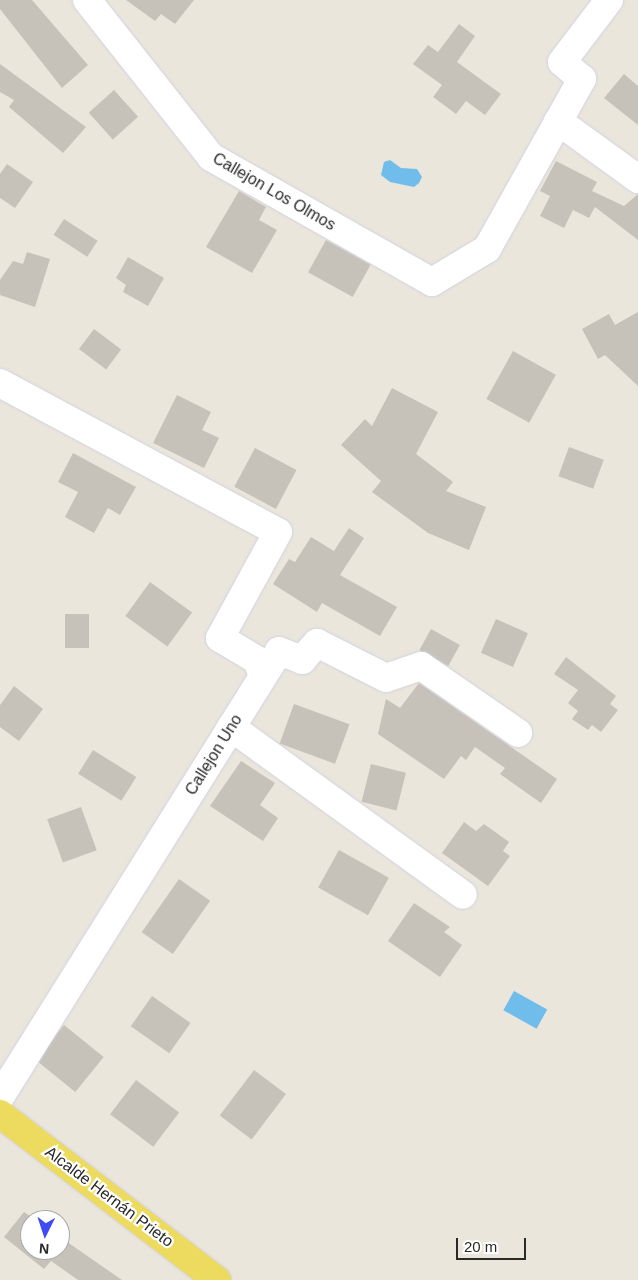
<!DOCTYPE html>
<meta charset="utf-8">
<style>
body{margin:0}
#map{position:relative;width:638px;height:1280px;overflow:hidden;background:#ebe6db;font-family:Arial,sans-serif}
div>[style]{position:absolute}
.water>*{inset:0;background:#70bcea;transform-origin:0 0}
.building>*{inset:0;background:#c6c2ba;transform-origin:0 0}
.roads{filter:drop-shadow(0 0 1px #d0d1e1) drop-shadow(0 0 1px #d0d1e1)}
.minor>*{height:28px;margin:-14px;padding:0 14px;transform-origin:14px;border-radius:14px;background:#fff}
.major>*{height:28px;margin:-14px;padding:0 14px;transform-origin:14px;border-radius:14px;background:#ecdb5e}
span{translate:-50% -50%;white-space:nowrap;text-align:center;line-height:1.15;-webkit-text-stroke:4.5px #fff;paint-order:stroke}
.street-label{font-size:16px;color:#292929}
.north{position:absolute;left:20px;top:1210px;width:50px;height:50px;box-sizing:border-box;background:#fff;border:1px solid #a9a9a9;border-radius:50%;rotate:184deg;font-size:14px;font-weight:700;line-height:20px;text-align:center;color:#292929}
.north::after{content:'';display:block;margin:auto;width:18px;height:22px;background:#3e4cf4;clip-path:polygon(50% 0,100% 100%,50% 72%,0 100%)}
.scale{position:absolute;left:456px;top:1238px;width:70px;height:22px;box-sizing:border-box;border:2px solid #292929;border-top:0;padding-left:6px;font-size:15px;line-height:18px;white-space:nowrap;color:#292929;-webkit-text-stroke:4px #fff;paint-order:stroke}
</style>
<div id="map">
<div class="water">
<i style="clip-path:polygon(390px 160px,401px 168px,417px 169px,422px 177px,419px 183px,414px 187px,390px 182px,381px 175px,384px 162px)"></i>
<i style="left:514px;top:991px;width:38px;height:22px;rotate:29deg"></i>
</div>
<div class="building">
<i style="clip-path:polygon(0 0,32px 0,88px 65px,62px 88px,0 9px)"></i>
<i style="clip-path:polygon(126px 0,194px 0,175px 24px,161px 14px,155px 21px)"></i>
<i style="clip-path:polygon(459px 24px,475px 36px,457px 62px,501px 94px,485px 115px,466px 101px,456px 114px,433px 97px,442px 85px,413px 64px,428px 45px,438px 52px)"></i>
<i style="clip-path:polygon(0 64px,86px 127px,63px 153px,9px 107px,14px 100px,0 92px)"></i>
<i style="clip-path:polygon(624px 74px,638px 86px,638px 125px,604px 98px)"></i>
<i style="left:114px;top:90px;width:36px;height:34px;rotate:48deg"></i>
<i style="clip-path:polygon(556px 161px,597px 182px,592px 191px,624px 206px,638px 194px,638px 240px,595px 207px,589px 218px,573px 210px,564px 228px,540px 216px,550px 196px,540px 191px)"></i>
<i style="clip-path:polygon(7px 164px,33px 182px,15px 208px,0 198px,0 174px)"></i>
<i style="clip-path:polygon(239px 191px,266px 207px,259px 220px,277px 230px,252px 273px,206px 247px)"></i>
<i style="left:64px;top:219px;width:40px;height:19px;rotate:33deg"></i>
<i style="left:326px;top:240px;width:51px;height:37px;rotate:29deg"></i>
<i style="clip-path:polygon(27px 252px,50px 259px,35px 307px,0 295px,0 280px,13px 261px,23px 264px)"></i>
<i style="clip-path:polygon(128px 257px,164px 278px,148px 306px,123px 292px,126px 285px,116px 278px)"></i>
<i style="clip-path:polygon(638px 312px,638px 386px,605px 355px,598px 359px,582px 329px,609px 314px,615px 325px)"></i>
<i style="left:94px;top:329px;width:34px;height:25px;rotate:37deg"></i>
<i style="left:513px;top:351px;width:49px;height:55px;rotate:29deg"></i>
<i style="clip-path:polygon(392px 388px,438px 412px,416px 454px,453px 482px,446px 491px,486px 507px,469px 550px,428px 533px,372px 492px,381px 481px,341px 445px,365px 419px,372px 426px)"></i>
<i style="clip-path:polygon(177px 395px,211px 412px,202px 430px,219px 438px,204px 468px,153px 443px)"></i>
<i style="left:569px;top:447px;width:37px;height:31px;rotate:20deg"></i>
<i style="left:255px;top:448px;width:47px;height:44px;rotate:28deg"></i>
<i style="clip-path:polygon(73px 453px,136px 487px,120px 515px,108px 508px,94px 533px,65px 517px,78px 492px,58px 482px)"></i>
<i style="clip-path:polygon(349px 528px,364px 538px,340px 575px,397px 607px,380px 636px,322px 603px,317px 612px,273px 584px,289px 559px,295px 562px,311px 537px,334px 551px)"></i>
<i style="left:150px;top:582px;width:52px;height:42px;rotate:36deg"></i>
<i style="left:89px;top:614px;width:34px;height:24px;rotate:90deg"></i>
<i style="left:496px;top:619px;width:35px;height:37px;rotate:24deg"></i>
<i style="left:431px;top:629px;width:33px;height:24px;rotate:29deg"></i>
<i style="clip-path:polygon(566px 657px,616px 696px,610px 704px,618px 710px,601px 732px,592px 725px,588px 730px,572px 719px,578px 711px,568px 703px,578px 690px,554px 674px)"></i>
<i style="clip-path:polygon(419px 683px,557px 779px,541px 803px,500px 774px,505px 768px,475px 747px,466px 760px,461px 756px,444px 779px,378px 734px,386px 699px,400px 708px)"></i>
<i style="clip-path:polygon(14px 686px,43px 709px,19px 741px,0 727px,0 705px)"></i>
<i style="left:294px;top:704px;width:59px;height:42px;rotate:20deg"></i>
<i style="left:93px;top:750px;width:51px;height:28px;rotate:32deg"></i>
<i style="clip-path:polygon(241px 761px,275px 783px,260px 805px,278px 818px,263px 841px,210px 806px)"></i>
<i style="left:371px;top:764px;width:36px;height:39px;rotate:14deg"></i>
<i style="left:81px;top:807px;width:46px;height:36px;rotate:70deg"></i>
<i style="clip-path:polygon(464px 822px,476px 831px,484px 824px,509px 842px,503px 851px,510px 856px,488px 886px,442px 853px)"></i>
<i style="left:339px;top:850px;width:57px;height:43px;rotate:29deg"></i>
<i style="left:179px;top:879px;width:38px;height:65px;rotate:35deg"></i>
<i style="clip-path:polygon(414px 903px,450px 927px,444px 932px,462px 945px,440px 977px,388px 941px)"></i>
<i style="left:152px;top:996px;width:47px;height:37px;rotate:35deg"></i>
<i style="left:64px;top:1025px;width:51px;height:45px;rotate:39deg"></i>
<i style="left:254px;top:1070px;width:40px;height:57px;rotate:37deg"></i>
<i style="left:136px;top:1080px;width:54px;height:43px;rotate:37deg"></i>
<i style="clip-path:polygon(24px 1212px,36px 1220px,30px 1220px,30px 1250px,60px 1250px,60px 1237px,122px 1280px,78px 1280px,51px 1261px,44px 1269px,4px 1237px)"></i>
</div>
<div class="roads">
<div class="minor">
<i style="left:87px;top:0;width:200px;rotate:51.7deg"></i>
<i style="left:211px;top:157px;width:254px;rotate:29.5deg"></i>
<i style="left:432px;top:282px;width:64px;rotate:-31deg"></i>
<i style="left:487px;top:249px;width:195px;rotate:-60.8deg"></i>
<i style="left:582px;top:79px;width:26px;rotate:-140deg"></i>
<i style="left:562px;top:62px;width:78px;rotate:-52.8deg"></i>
<i style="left:558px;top:121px;width:99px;rotate:35.9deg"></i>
<i style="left:0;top:383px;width:315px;rotate:28.2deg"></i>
<i style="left:278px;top:532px;width:121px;rotate:118.7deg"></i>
<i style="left:220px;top:638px;width:43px;rotate:30.7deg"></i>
<i style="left:257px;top:660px;width:17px;rotate:69deg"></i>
<i style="left:231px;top:727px;width:286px;rotate:35.9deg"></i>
<i style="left:0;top:1097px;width:526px;rotate:-57.97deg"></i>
<i style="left:279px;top:651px;width:25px;rotate:21deg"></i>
<i style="left:302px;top:660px;width:23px;rotate:-49deg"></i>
<i style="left:317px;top:643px;width:77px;rotate:26.9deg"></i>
<i style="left:386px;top:678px;width:37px;rotate:-19deg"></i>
<i style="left:421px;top:666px;width:118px;rotate:34.6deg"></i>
</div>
<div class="major">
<i style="left:0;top:1114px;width:273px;rotate:37.4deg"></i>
</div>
</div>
<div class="street-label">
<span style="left:274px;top:192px;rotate:30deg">Callejon Los Olmos</span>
<span style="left:214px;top:755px;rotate:-58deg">Callejon Uno</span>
<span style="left:109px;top:1197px;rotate:37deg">Alcalde Hernán Prieto</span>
</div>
<div class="north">N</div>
<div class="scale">20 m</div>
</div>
